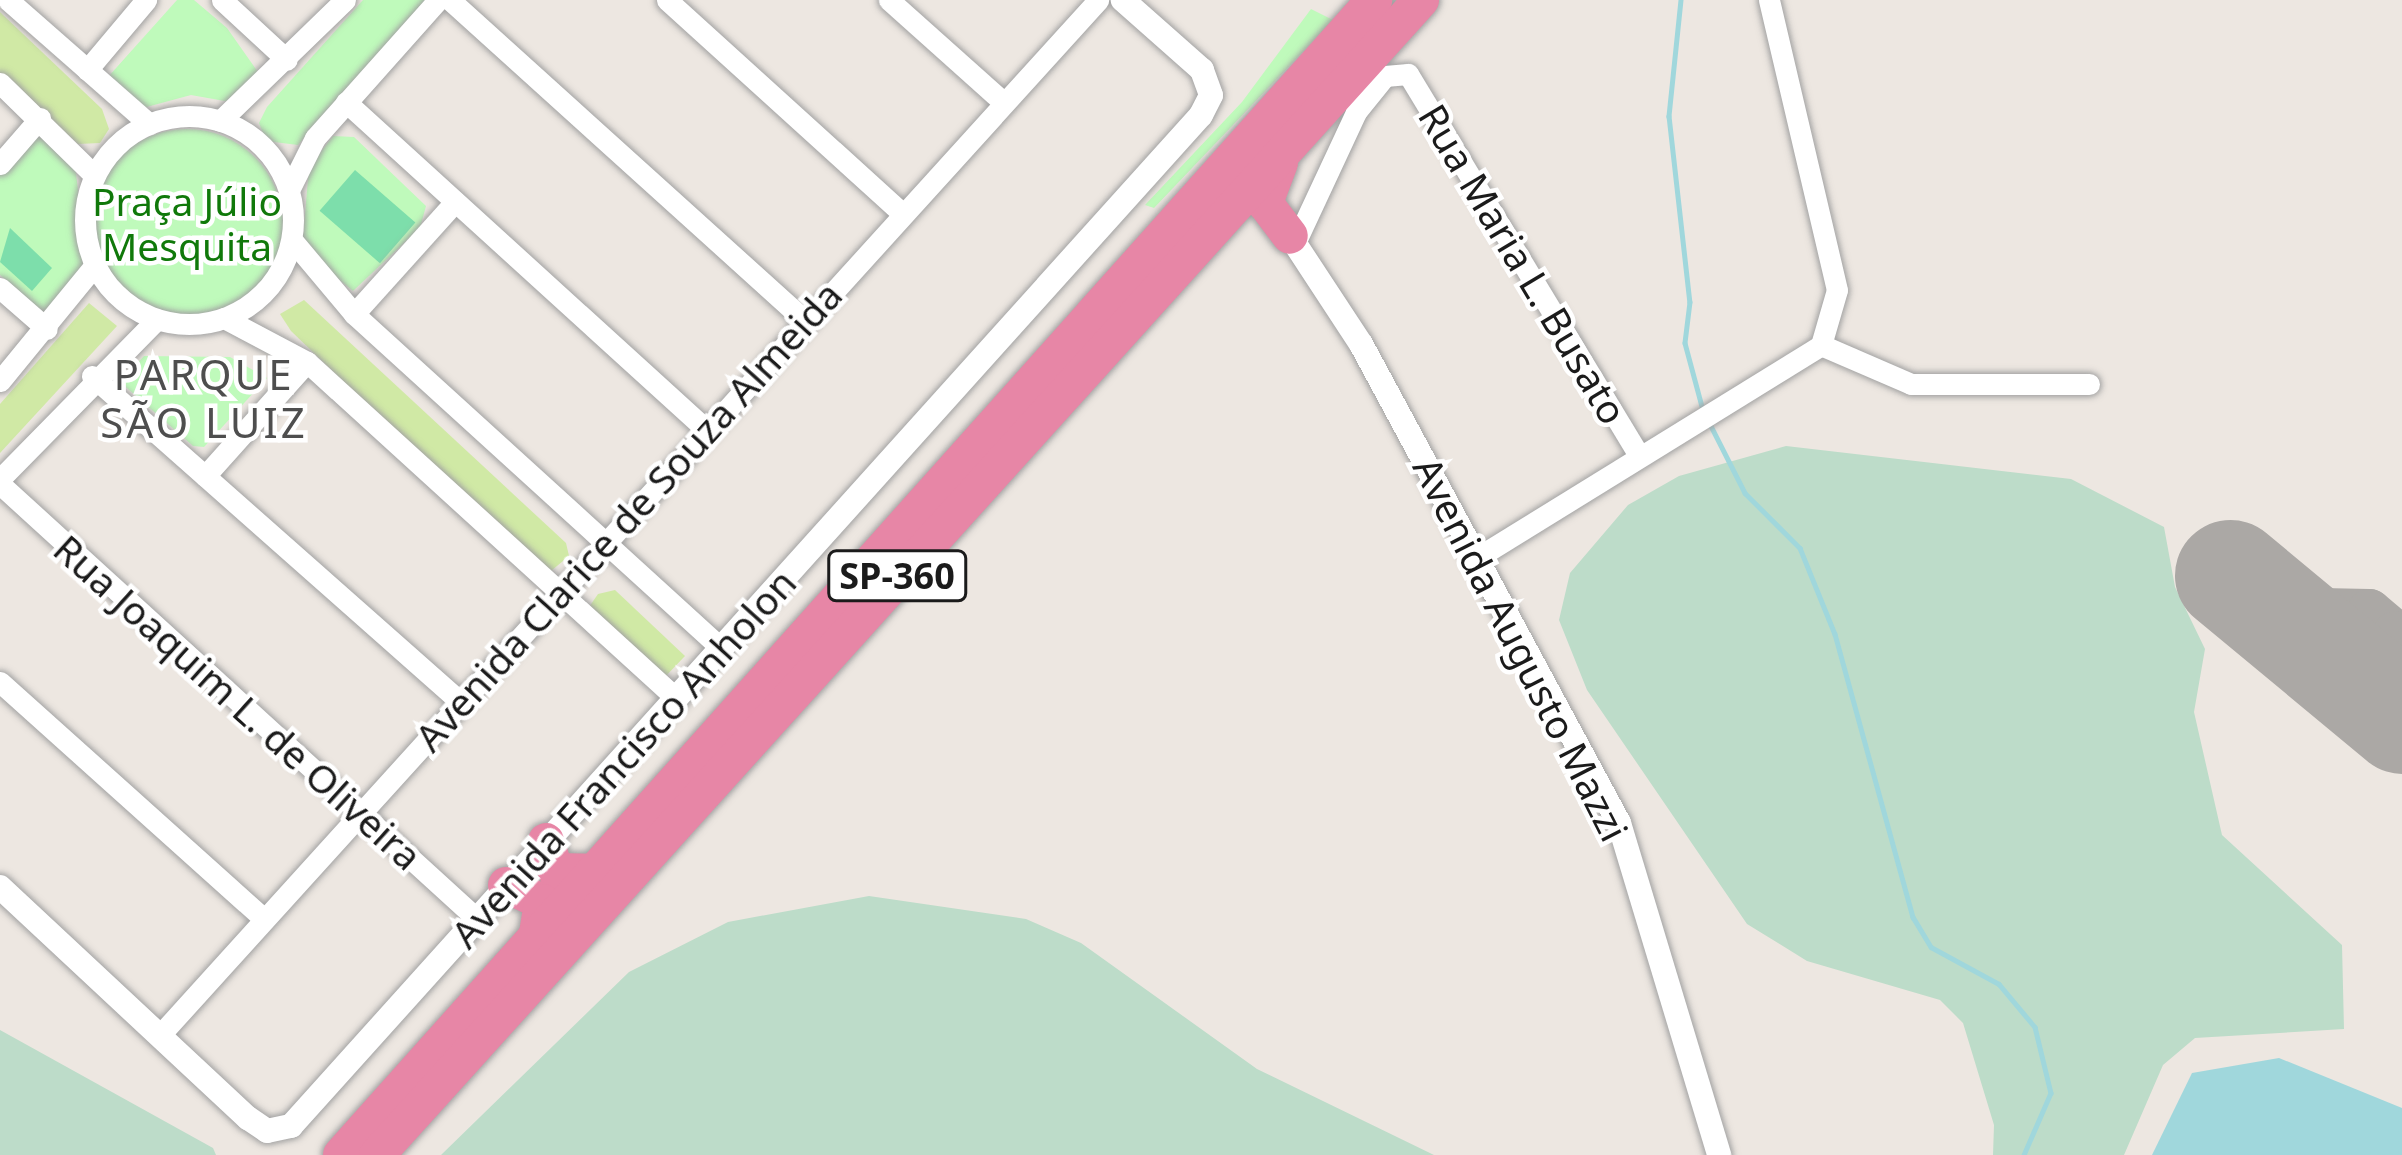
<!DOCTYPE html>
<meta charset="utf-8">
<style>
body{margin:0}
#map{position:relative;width:2402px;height:1155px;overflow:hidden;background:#ede7e1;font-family:"Noto Sans",sans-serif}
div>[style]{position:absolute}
.grass>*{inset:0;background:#d0e9a5}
.wetland>*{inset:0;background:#bddcc9}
.park>*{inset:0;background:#bffabb}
.round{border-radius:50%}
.pitch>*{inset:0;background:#7ddeab;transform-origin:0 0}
.water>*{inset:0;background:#a0d7dc}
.stream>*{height:4.5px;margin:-2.25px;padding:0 2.25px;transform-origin:2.25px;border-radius:2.25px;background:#a0d7dc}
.taxiway>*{height:45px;margin:-22.5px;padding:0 22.5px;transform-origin:22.5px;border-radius:22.5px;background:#aba8a5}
.runway>*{height:111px;margin:-55.5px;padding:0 55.5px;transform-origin:55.5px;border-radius:55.5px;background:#aba8a5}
.roads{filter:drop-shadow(0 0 3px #a2a2a2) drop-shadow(0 0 3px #a2a2a2)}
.minor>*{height:21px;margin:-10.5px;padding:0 10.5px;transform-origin:10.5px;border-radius:10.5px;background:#fff}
.minor>.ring{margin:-10.5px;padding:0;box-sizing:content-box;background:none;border:21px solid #fff;border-radius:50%}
.tertiary>*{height:24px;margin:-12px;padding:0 12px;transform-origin:12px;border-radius:12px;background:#fff}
.motorway>*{height:36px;margin:-18px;padding:0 18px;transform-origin:18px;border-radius:18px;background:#e786a6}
span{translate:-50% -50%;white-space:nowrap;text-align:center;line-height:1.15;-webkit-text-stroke:9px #fff;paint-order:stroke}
.shield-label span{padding:3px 9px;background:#fff;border:3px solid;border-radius:9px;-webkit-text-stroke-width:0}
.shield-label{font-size:36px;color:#1b1b1b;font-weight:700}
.park-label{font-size:39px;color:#10790a}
.street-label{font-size:39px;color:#1b1b1b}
.neighbourhood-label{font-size:42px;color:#4e4e4e;letter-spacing:3px}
</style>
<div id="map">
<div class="grass">
<i style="clip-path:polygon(0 12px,102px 109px,109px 129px,100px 143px,78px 144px,0 74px)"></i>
<i style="clip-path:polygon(304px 300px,566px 543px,569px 556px,545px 576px,291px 331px,280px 314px)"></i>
<i style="clip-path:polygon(89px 303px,117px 326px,0 453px,0 404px)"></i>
<i style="clip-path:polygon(615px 590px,685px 656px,663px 679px,587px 610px,598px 594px)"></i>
</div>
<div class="wetland">
<i style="clip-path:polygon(1786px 446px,2071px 479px,2164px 527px,2175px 587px,2205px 649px,2194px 712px,2222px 835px,2342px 945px,2344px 1029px,2195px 1038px,2163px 1065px,2124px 1155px,1993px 1155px,1994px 1125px,1963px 1023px,1940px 1000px,1807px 961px,1747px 924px,1587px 690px,1559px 620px,1570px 573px,1628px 505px,1679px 476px)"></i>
<i style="clip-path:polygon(869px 896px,1026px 919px,1081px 943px,1257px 1069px,1434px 1155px,441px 1155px,629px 972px,728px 922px)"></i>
<i style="clip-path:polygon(0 1030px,213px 1148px,216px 1155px,0 1155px)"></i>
</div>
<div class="park">
<i style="clip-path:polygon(177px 0,194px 0,227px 28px,260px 75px,230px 102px,191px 95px,143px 108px,108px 77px)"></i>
<i style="clip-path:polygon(363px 0,426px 0,298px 145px,266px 141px,259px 123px,267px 107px)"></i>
<i style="clip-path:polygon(1311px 9px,1333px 20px,1154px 208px,1145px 205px,1242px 102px)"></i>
<i style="clip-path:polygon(41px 128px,74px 158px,87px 260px,45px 314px,0 275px,0 174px)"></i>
<i class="round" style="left:91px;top:129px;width:192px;height:192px"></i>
<i style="clip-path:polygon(333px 136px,354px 137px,426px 206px,420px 228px,353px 291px,302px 249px,309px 167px)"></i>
<i style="clip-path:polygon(144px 356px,230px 357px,267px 378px,204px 447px,193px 446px,120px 382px)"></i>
</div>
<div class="pitch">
<i style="left:355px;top:170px;width:80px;height:54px;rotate:41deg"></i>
<i style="clip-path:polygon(10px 228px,52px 268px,32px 291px,0 262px)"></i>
</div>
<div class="water">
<i style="clip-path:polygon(2279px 1058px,2402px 1108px,2402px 1155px,2152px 1155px,2192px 1073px)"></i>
</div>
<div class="stream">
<i style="left:1681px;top:0;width:117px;rotate:95.9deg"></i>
<i style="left:1669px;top:116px;width:187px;rotate:83.6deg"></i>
<i style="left:1690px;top:302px;width:41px;rotate:97deg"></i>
<i style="left:1685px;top:343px;width:69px;rotate:75deg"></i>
<i style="left:1708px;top:420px;width:82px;rotate:63.1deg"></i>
<i style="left:1745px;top:493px;width:78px;rotate:45deg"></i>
<i style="left:1800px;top:548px;width:93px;rotate:67.9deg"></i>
<i style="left:1835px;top:634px;width:294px;rotate:74.6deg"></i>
<i style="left:1913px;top:917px;width:35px;rotate:59deg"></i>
<i style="left:1931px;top:947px;width:77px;rotate:28.6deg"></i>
<i style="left:1999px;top:984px;width:56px;rotate:50.1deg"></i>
<i style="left:2035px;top:1027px;width:68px;rotate:76.4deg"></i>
<i style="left:2051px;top:1093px;width:68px;rotate:113.5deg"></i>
</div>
<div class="taxiway">
<i style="left:2270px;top:609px;width:99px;rotate:1.2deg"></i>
<i style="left:2369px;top:611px;width:34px;rotate:40deg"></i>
<i style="left:2395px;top:633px;width:37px;rotate:79deg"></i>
</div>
<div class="runway">
<i style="left:2230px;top:575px;width:224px;rotate:39.7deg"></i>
</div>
<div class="roads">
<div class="minor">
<i style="left:8px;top:0;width:188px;rotate:41.3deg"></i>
<i style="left:222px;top:0;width:88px;rotate:42.7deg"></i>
<i style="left:450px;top:0;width:479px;rotate:42.1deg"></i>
<i style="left:667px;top:0;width:317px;rotate:42.2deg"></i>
<i style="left:889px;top:0;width:154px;rotate:41.8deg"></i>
<i style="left:87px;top:70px;width:92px;rotate:-49.9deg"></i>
<i style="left:0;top:83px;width:132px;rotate:44.4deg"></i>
<i style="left:346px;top:102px;width:489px;rotate:42.3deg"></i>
<i class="ring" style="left:85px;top:116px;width:187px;height:187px"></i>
<i style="left:220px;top:121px;width:174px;rotate:-44.1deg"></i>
<i style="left:0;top:164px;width:61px;rotate:-49deg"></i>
<i style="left:289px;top:190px;width:58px;rotate:-63.4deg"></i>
<i style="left:315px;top:138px;width:185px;rotate:-48.3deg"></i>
<i style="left:292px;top:240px;width:97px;rotate:50deg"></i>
<i style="left:354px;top:314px;width:498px;rotate:42.3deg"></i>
<i style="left:1295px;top:243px;width:145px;rotate:-65deg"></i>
<i style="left:1356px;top:112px;width:46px;rotate:-51.1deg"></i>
<i style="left:1385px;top:76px;width:23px;rotate:-5deg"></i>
<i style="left:1408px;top:74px;width:444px;rotate:58.8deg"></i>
<i style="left:0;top:288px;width:62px;rotate:41.1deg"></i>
<i style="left:354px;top:314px;width:151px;rotate:-48deg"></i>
<i style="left:224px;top:318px;width:94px;rotate:27.9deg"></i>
<i style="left:307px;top:362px;width:500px;rotate:42.33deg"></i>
<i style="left:1821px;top:345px;width:98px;rotate:23.4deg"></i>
<i style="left:1911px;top:384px;width:178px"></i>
<i style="left:92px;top:376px;width:493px;rotate:41.5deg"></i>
<i style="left:0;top:381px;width:150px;rotate:-50.7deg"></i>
<i style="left:205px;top:476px;width:153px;rotate:-48.2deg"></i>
<i style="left:0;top:479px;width:224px;rotate:-45.5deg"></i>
<i style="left:0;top:484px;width:646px;rotate:42.36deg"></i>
<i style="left:1475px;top:559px;width:407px;rotate:-31.7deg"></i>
<i style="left:1821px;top:345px;width:57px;rotate:-73.8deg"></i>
<i style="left:1837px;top:290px;width:298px;rotate:-103.2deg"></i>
<i style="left:0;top:682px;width:353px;rotate:41.9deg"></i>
<i style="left:160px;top:1035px;width:1397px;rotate:-47.81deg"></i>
</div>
<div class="tertiary">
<i style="left:1290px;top:236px;width:129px;rotate:56.7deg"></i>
<i style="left:1361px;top:344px;width:544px;rotate:61.69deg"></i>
<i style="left:1619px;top:823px;width:347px;rotate:73.2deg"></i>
<i style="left:0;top:887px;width:339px;rotate:43deg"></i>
<i style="left:248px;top:1118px;width:23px;rotate:34deg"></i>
<i style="left:267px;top:1131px;width:25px;rotate:-12deg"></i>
<i style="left:291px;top:1126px;width:1360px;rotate:-48.01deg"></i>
<i style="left:1201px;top:115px;width:22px;rotate:-63deg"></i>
<i style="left:1211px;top:95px;width:27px;rotate:-110deg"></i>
<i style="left:1202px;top:70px;width:106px;rotate:-138.5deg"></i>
</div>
<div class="motorway">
<i style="left:1280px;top:163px;width:43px;rotate:110.6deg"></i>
<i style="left:1265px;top:203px;width:41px;rotate:52.9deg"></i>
<i style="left:546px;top:841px;width:32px;rotate:72deg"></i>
<i style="left:556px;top:871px;width:39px;rotate:1deg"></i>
<i style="left:506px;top:885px;width:40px;rotate:25deg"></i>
<i style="left:542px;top:902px;width:36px;rotate:99deg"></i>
<i style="left:341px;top:1155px;width:1550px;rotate:-48.19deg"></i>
<i style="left:377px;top:1155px;width:1557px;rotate:-47.89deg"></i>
</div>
</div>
<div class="shield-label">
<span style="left:897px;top:576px">SP-360</span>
</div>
<div class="park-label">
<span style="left:187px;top:224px">Praça Júlio<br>Mesquita</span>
</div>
<div class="street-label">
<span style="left:1523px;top:264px;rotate:59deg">Rua Maria L. Busato</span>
<span style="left:628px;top:516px;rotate:-48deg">Avenida Clarice de Souza Almeida</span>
<span style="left:1521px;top:649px;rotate:63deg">Avenida Augusto Mazzi</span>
<span style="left:238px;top:702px;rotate:42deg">Rua Joaquim L. de Oliveira</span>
<span style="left:623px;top:758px;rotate:-48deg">Avenida Francisco Anholon</span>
</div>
<div class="neighbourhood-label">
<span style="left:204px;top:398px">PARQUE<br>SÃO LUIZ</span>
</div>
</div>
